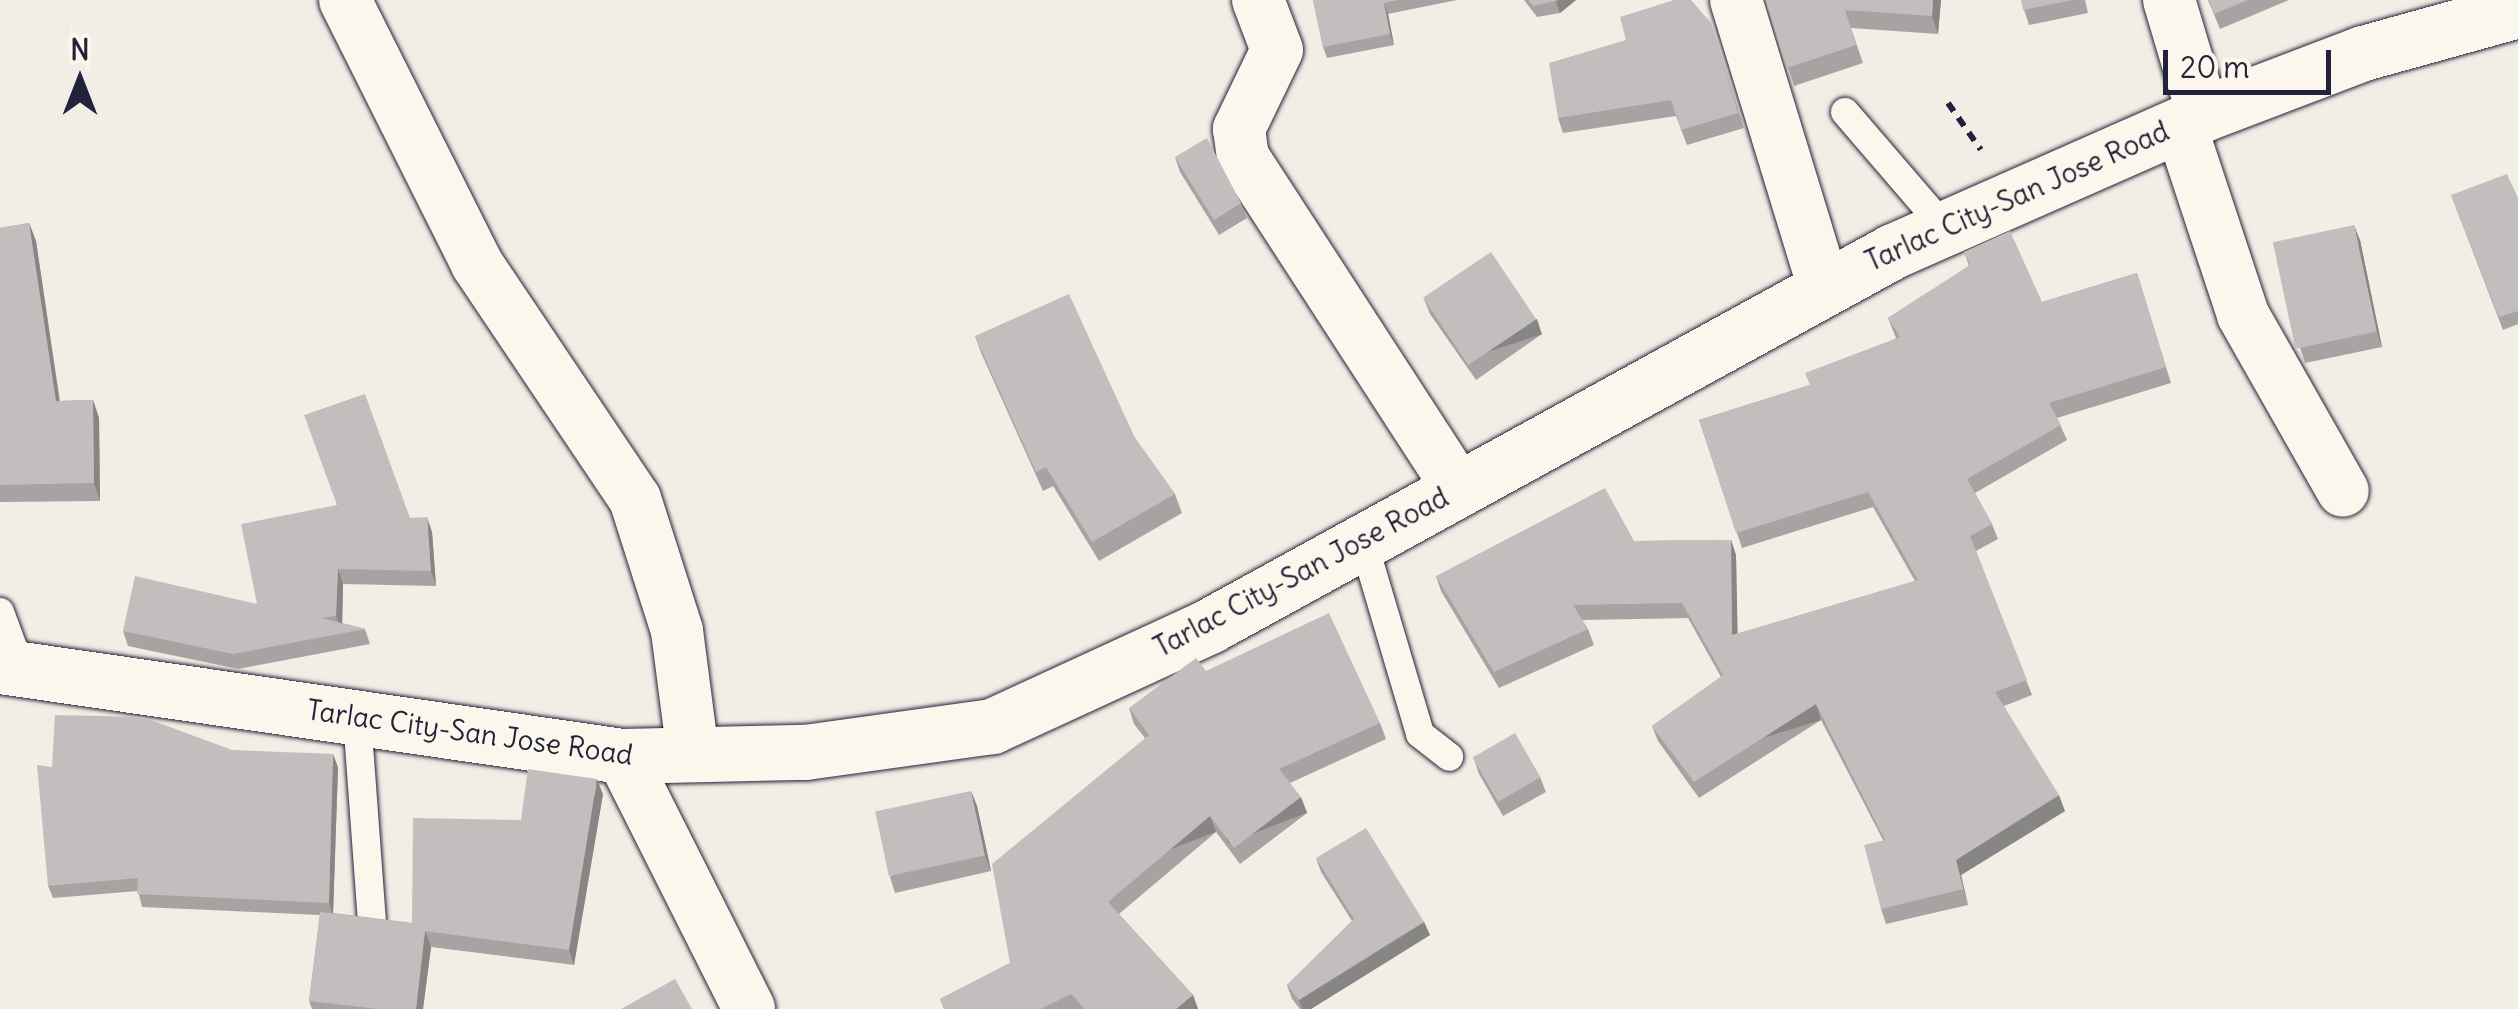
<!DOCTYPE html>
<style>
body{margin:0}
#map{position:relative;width:2518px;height:1009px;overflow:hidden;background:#f2eee5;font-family:Delius,sans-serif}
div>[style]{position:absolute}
.path>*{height:6px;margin-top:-3px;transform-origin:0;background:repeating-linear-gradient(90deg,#22223b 0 10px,transparent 0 18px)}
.roads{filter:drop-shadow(0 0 2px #22223b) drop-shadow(0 0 2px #22223b)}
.service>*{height:28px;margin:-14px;padding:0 14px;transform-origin:14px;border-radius:14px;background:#fbf7ec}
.minor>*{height:52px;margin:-26px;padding:0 26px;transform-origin:26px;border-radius:26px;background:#fbf7ec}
.secondary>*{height:55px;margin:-27.5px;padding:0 27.5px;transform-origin:27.5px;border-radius:27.5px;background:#fbf7ec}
.wall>*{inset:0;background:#a7a3a3}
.shaded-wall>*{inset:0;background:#888585;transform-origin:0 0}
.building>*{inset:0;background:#c2bebe;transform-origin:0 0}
span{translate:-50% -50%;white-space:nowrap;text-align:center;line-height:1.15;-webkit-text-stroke:9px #fbf7ec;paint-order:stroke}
.street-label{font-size:28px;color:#22223b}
.north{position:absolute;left:30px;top:30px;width:100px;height:100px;-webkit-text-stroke:8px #fbf7ec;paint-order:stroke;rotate:0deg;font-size:28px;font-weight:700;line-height:40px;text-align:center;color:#22223b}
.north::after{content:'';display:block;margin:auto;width:35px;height:45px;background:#22223b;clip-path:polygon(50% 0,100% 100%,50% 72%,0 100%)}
.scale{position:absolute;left:2163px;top:50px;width:168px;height:45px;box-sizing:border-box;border:5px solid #22223b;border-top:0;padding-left:12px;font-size:30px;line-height:35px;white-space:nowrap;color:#22223b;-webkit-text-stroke:8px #fbf7ec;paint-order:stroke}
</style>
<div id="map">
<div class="path">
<i style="left:1948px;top:103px;width:57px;rotate:54.9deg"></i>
</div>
<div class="roads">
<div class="service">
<i style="left:1845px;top:112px;width:152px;rotate:49.3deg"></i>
<i style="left:1363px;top:541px;width:201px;rotate:73.5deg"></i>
<i style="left:1420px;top:734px;width:37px;rotate:38deg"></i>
<i style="left:0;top:612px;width:61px;rotate:69.8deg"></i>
<i style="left:357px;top:718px;width:203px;rotate:85.8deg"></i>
</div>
<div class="minor">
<i style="left:345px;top:0;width:295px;rotate:63.4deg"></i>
<i style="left:477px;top:264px;width:283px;rotate:56.1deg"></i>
<i style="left:635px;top:499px;width:139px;rotate:72.3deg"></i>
<i style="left:677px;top:631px;width:124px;rotate:82.6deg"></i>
<i style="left:1258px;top:0;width:53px;rotate:69.2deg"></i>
<i style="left:1277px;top:50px;width:88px;rotate:115.7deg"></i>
<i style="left:1239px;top:129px;width:28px;rotate:82deg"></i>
<i style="left:1243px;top:157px;width:395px;rotate:57deg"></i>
<i style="left:1736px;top:0;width:297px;rotate:73deg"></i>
<i style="left:2169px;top:0;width:119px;rotate:73.4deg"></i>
<i style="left:2180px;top:124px;width:201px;rotate:71.7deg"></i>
<i style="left:2243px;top:315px;width:202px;rotate:60.4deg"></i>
<i style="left:622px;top:756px;width:283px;rotate:63.3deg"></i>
</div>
<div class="secondary">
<i style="left:0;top:666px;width:628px;rotate:8.23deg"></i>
<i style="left:622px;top:756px;width:183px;rotate:-1.3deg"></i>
<i style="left:805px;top:752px;width:189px;rotate:-7.9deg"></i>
<i style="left:992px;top:726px;width:239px;rotate:-24.7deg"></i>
<i style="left:1209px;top:626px;width:780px;rotate:-28.73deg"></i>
<i style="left:1893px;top:251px;width:339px;rotate:-23.8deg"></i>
<i style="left:2203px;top:114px;width:171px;rotate:-20.9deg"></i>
<i style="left:2363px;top:53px;width:161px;rotate:-15.5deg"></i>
</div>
</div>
<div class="wall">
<i style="clip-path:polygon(1313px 0,1457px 0,1388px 14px,1394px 45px,1327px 58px,1323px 47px)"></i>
<i style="clip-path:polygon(1524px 0,1576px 0,1560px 13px,1537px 17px)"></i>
<i style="clip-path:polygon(1766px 0,1941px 0,1938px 34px,1851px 28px,1863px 63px,1794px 86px)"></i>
<i style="clip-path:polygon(2021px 0,2085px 0,2088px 13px,2029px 25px)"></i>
<i style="clip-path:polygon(2208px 0,2289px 0,2220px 29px)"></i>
<i style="clip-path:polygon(1711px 23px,1744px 128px,1687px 145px,1676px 116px,1563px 133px,1558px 118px)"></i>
<i style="clip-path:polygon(1175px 157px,1241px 203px,1247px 218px,1219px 235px,1180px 172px)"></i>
<i style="clip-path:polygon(2451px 195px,2518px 198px,2518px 324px,2503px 330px)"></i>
<i style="clip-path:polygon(29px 223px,36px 241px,60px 401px,93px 400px,99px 418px,100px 501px,0 502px,0 228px)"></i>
<i style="clip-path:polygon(2360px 240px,2382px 347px,2305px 363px,2300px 348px)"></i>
<i style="clip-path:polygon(1964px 252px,2042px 302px,2137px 273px,2171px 383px,2057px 418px,2067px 440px,1975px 493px,1992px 524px,1998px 539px,1976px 551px,2032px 695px,2004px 706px,2065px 811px,1961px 875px,1968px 905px,1886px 924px,1881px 909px,1883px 840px,1821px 720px,1699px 798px,1658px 741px,1652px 726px,1721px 677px,1688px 618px,1582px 620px,1588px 629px,1594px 645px,1499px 688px,1441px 591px,1436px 576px,1634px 541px,1731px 540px,1736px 555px,1737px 634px,1915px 581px,1873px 507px,1742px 548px,1699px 420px,1810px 385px,1896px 338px,1888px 318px,1969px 266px)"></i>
<i style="clip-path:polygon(1424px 299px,1542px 334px,1476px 380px,1430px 314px)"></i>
<i style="clip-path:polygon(975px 336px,1135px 438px,1175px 494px,1182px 513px,1099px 561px,1053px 486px,1043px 491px,982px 355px)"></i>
<i style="clip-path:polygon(337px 505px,410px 518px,432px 532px,436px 586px,343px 584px,342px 623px,365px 629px,370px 644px,238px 669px,128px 646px,123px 631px,257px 604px)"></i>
<i style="clip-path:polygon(1206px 671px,1380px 723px,1386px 739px,1290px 783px,1307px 813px,1240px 864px,1216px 832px,1119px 914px,1193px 995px,1198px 1009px,944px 1009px,940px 999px,1010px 963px,1145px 738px,1134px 724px,1129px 708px)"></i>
<i style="clip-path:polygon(232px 750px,338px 767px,333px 913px,412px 923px,521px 820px,603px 794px,574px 965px,431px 947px,423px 1009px,312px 1009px,309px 1001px,320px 915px,142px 907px,138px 891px,53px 898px,48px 886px,52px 767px)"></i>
<i style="clip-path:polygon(1474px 759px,1540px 777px,1546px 792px,1503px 816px,1479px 774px)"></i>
<i style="clip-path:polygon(971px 791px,977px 806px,991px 871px,895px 893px,890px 877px)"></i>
<i style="clip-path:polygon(1316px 858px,1424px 922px,1430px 935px,1311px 1009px,1300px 1009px,1292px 999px,1287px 985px,1352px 921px,1321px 872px)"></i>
</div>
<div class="shaded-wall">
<i style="clip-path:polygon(1558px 0,1576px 0,1560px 13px,1556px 2px)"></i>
<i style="clip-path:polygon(1933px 0,1941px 0,1938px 34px,1932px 16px)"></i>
<i style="clip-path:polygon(1384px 3px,1388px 14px,1394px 45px,1390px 34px)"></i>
<i style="clip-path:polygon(29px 223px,36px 241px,62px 419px,56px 401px)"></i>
<i style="clip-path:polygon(2354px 225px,2360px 240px,2382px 347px,2377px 332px)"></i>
<i style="left:1537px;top:319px;width:16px;height:81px;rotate:72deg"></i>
<i style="clip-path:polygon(93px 400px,99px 418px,100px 501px,94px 483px)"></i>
<i style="clip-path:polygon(427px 517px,432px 532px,436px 586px,431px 571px)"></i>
<i style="clip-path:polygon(1731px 540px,1736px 555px,1738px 650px,1732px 635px)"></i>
<i style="clip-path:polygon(338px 569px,343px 584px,342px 631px,336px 616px)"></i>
<i style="left:1816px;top:704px;width:17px;height:145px;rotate:73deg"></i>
<i style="clip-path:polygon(333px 754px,338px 767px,333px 916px,329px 903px)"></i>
<i style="clip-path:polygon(597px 779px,603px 794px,574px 965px,569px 950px)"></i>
<i style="clip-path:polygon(971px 791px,977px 806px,991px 871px,985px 856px)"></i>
<i style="clip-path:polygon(2059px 795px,2065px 811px,1961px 875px,1968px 905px,1956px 860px)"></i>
<i style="left:1301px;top:797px;width:17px;height:84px;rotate:69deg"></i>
<i style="left:1210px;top:816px;width:17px;height:133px;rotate:69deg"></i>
<i style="clip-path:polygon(1424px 922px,1430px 935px,1311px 1009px,1302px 1009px,1299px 1000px)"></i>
<i style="clip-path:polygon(425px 931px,431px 947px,423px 1009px,416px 1009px)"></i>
<i style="clip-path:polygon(1193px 995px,1198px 1009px,1176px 1009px)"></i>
</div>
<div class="building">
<i style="clip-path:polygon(1313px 0,1398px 0,1384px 3px,1390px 34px,1323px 47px)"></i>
<i style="clip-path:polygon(1529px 0,1558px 0,1533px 6px)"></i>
<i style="clip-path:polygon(1674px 0,1691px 0,1711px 23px,1738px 113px,1681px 130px,1671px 100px,1558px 118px,1549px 63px,1626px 40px,1620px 17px)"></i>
<i style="clip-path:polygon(1766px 0,1933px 0,1932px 16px,1845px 10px,1856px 45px,1787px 68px)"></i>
<i style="clip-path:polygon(2021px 0,2073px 0,2023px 10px)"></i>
<i style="clip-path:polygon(2209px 0,2248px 0,2214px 14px)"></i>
<i style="clip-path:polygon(1207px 138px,1241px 203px,1214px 220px,1175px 157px)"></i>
<i style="clip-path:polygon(2507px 174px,2518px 198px,2518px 311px,2499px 317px,2451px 195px)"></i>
<i style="clip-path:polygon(29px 223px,56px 401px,93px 400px,94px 483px,0 485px,0 228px)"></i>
<i style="left:2354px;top:225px;width:109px;height:83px;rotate:78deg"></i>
<i style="clip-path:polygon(2010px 231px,2042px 302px,2137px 273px,2166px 367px,2049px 403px,2061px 425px,1967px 479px,1992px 524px,1970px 536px,2027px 680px,1995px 692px,2059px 795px,1956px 860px,1963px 889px,1881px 909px,1864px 845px,1885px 840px,1816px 704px,1694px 782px,1652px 726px,1723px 675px,1682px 603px,1573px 605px,1588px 629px,1494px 672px,1436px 576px,1605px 488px,1634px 541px,1731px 540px,1732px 635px,1918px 580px,1868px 492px,1736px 533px,1699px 420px,1810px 385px,1805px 373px,1900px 337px,1888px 318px,1970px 265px,1964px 252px)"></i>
<i style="left:1491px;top:252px;width:81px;height:82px;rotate:56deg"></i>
<i style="clip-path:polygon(1069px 294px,1135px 438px,1175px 494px,1092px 542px,1046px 467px,1036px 472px,975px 336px)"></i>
<i style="clip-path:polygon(365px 394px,410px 518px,427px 517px,431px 571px,338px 569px,336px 616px,321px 618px,365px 629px,233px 654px,123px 631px,135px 576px,257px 604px,241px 524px,337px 505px,304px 415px)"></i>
<i style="clip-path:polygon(1329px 613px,1380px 723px,1279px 769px,1301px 797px,1234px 848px,1210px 816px,1108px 902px,1193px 995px,1176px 1009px,1085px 1009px,1071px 994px,1041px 1009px,945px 1009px,940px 999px,1010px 963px,992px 864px,1149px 735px,1129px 708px,1196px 658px,1206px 671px)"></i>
<i style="clip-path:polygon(55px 715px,143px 717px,232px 750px,333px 754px,329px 903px,137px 894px,138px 878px,48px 886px,37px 765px,52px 767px)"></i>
<i style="left:1515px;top:733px;width:51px;height:49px;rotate:60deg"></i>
<i style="clip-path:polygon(528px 769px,597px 779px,569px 950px,425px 931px,416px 1009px,378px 1009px,309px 1001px,320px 912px,412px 923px,413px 818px,521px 820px)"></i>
<i style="left:971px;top:791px;width:66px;height:98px;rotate:78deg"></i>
<i style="clip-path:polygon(1366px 828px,1424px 922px,1299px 1000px,1287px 985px,1354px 919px,1316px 858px)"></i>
<i style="clip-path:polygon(675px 979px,692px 1009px,621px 1009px)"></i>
</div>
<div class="street-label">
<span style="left:2017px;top:196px;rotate:-24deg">Tarlac City-San Jose Road</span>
<span style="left:1301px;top:572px;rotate:-28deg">Tarlac City-San Jose Road</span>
<span style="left:470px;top:732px;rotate:8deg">Tarlac City-San Jose Road</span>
</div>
<div class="north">N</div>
<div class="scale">20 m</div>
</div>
